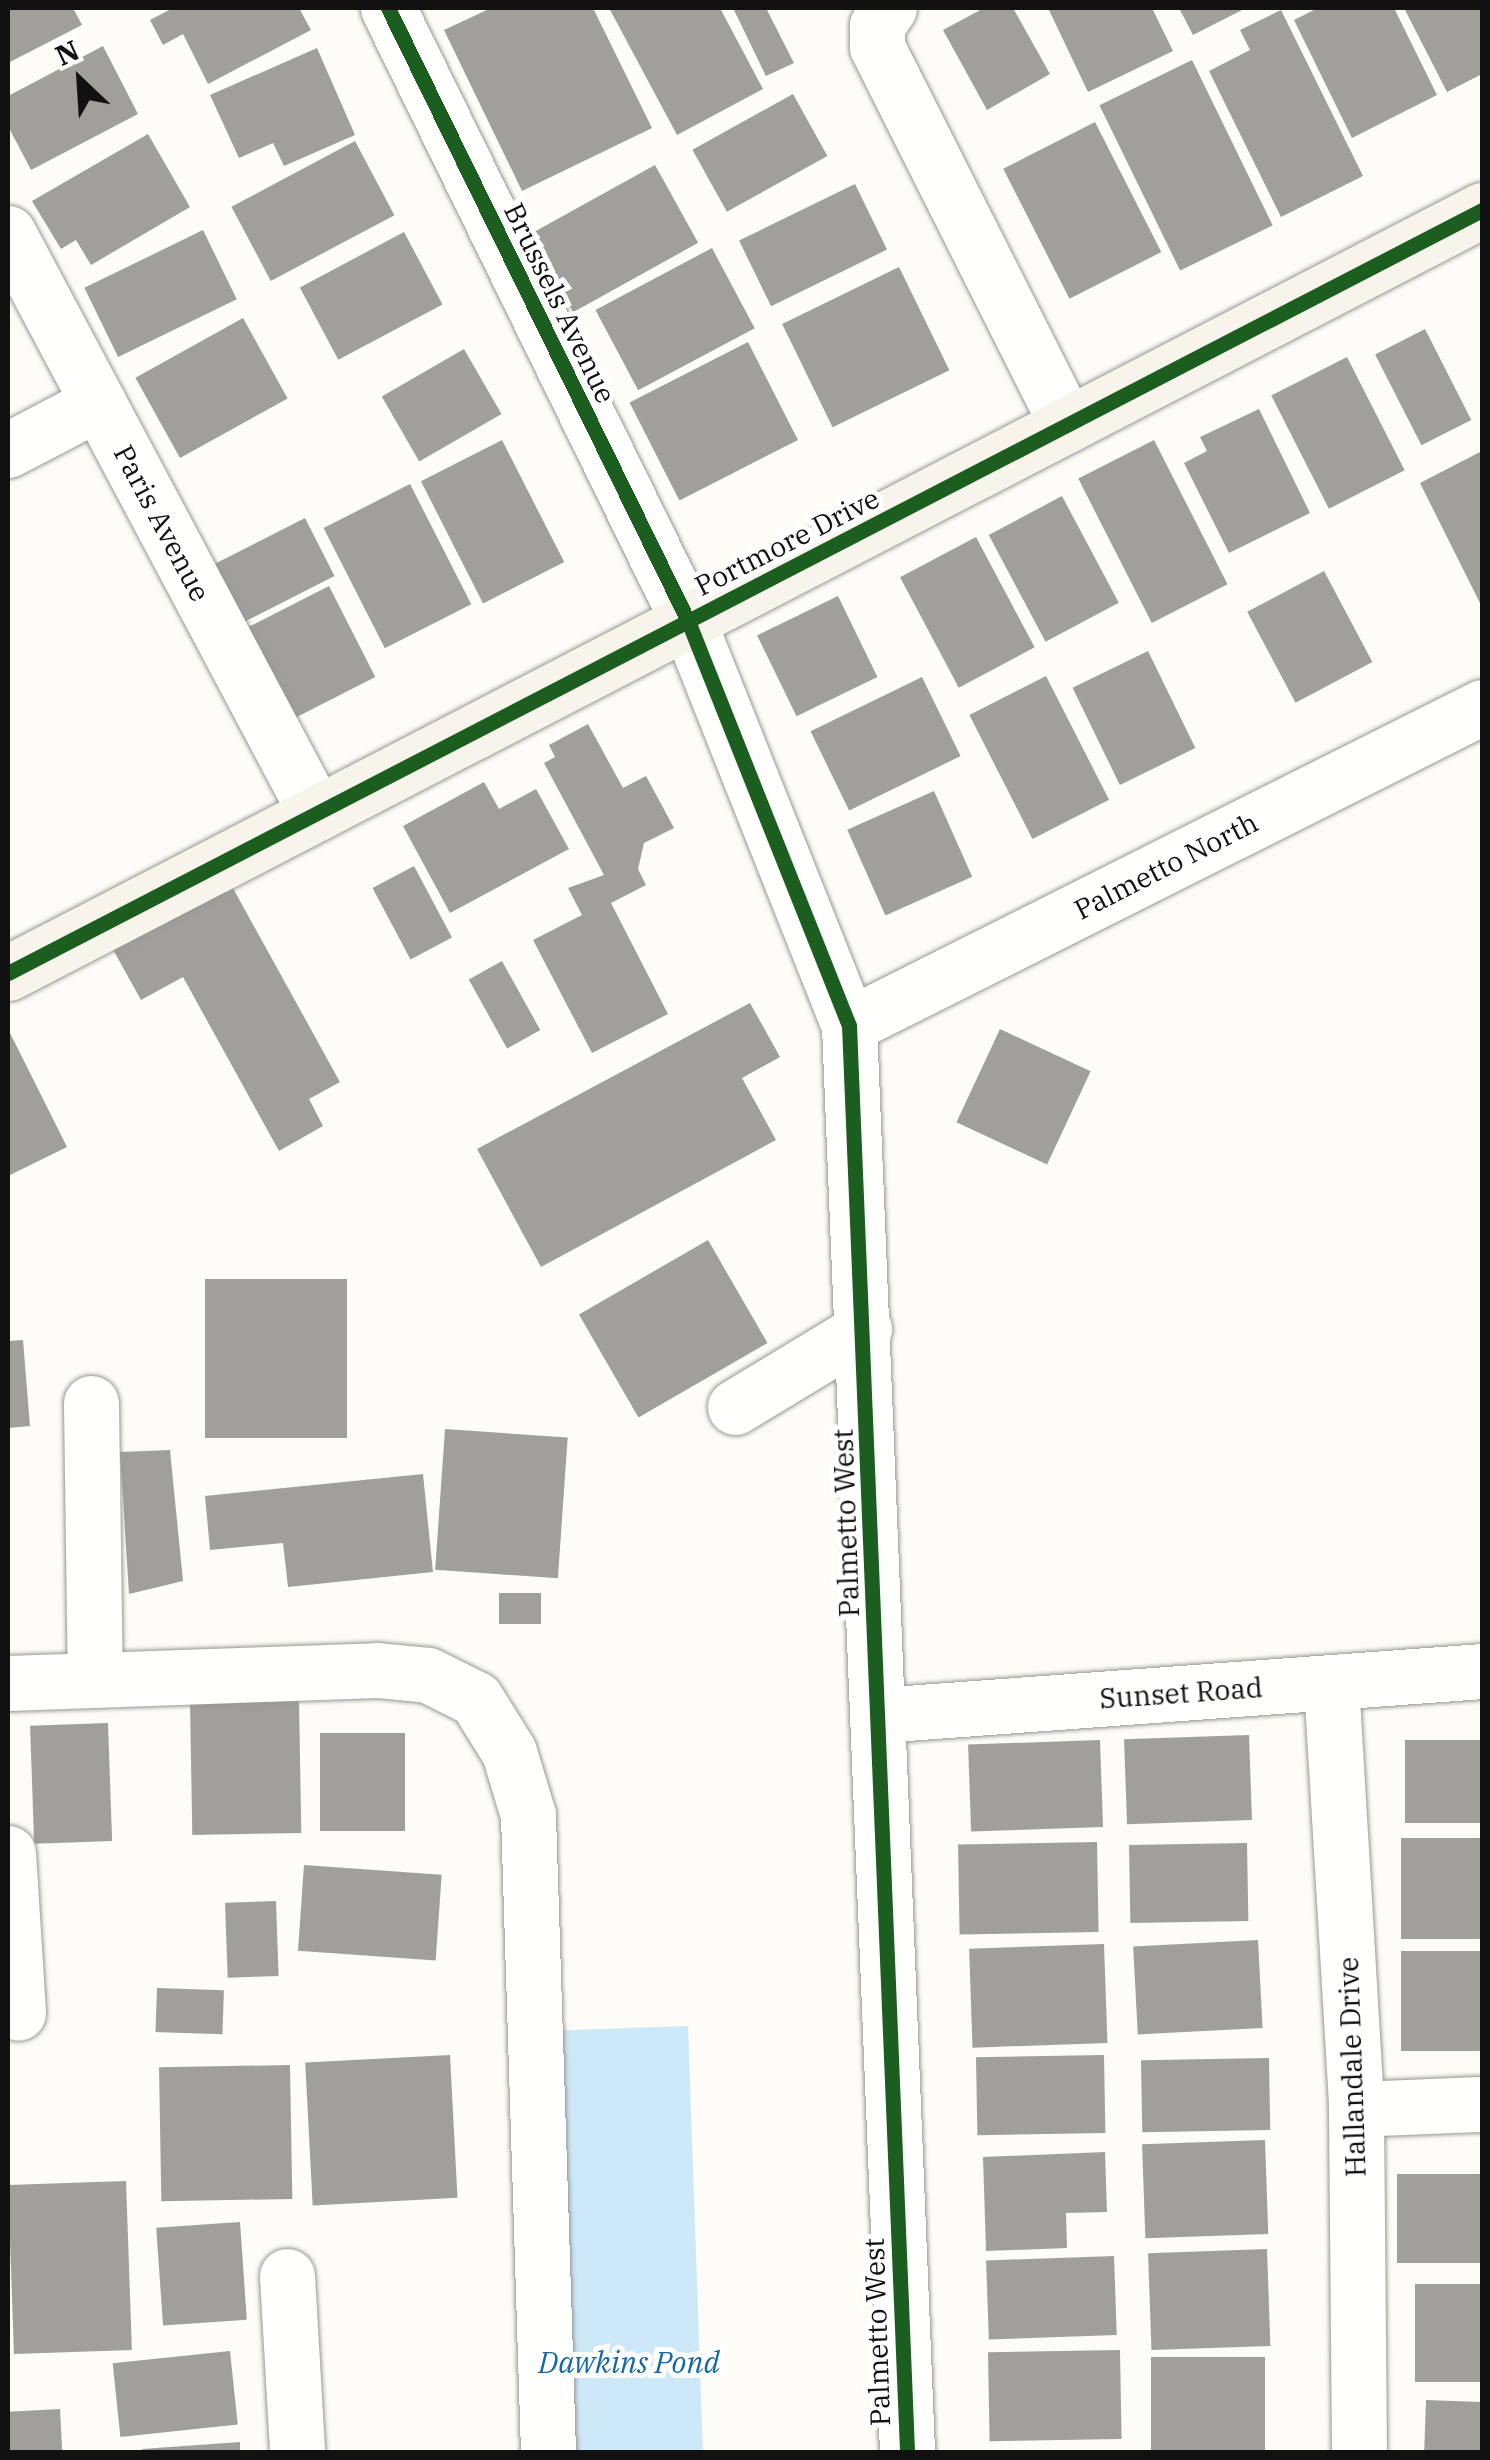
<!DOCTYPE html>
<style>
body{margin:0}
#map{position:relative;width:1490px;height:2460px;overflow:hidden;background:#fdfcf7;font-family:"IBM Plex Serif",serif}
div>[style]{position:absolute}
.water>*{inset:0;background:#cde8f7;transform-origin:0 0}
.building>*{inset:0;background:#a19f9c;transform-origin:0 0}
.roads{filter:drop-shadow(0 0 2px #979795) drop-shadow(0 0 2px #979795)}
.street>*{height:55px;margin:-27.5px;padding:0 27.5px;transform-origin:27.5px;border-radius:27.5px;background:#fffffe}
.secondary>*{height:55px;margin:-27.5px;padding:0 27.5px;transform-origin:27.5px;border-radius:27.5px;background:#f6f4eb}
.cycleway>*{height:15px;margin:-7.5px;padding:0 7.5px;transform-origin:7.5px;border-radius:7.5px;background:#1b5e20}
span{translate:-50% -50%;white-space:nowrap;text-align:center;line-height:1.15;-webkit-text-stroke:10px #fff;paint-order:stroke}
.street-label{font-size:28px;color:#111}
.water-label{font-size:30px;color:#1768a6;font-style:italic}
.frame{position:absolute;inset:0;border:10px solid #111;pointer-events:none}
.north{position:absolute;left:30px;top:30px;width:100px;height:100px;-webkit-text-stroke:8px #fff;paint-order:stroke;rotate:335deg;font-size:28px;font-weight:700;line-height:40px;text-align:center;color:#111}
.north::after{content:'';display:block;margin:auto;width:35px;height:45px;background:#111;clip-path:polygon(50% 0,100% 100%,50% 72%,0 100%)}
</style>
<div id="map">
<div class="water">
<i style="left:688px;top:2026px;width:426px;height:144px;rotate:88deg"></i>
</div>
<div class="building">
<i style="clip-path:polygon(8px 8px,73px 8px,82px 25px,8px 63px)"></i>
<i style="clip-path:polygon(173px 8px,299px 8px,311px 30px,208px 84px,183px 34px,163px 45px,150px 20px)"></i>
<i style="clip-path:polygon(491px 8px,593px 8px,652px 128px,522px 191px,444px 30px)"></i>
<i style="clip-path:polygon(609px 8px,720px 8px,763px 89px,677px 135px)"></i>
<i style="clip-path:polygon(733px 8px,766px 8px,794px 63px,766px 76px)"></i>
<i style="clip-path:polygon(984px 8px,1013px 8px,1050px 74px,987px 110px,943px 30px)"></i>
<i style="clip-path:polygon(1048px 8px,1152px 8px,1173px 51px,1088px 92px)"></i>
<i style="clip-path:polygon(1179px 8px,1246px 8px,1193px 35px)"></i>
<i style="clip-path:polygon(1318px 8px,1394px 8px,1437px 95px,1352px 138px,1294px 20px)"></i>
<i style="clip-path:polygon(1404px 8px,1482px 8px,1482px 74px,1447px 92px)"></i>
<i style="clip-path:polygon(1281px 10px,1363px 176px,1281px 217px,1209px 71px,1250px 50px,1240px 30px)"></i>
<i style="clip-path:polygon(103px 46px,138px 114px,31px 170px,8px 126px,8px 96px)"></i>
<i style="clip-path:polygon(317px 48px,355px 135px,284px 166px,273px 143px,239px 158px,210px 95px)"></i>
<i style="left:1192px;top:60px;width:184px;height:103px;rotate:64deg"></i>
<i style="left:793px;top:94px;width:71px;height:115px;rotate:61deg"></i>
<i style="left:1095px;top:122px;width:146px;height:103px;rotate:63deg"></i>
<i style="clip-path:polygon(148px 134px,190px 207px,91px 265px,76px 240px,61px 249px,32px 201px)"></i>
<i style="left:355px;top:141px;width:84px;height:140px;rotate:62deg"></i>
<i style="left:655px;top:165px;width:89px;height:143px;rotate:61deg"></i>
<i style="left:855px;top:184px;width:73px;height:129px;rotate:64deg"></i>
<i style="left:203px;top:230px;width:77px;height:132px;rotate:64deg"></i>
<i style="left:404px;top:232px;width:82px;height:118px;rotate:62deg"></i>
<i style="left:712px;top:248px;width:91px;height:132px;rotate:62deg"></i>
<i style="left:899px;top:267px;width:115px;height:130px;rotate:64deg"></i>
<i style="left:243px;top:318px;width:92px;height:123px;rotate:61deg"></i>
<i style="left:1425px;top:329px;width:102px;height:56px;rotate:63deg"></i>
<i style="left:748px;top:342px;width:110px;height:133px;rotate:63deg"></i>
<i style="left:464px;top:349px;width:75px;height:95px;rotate:60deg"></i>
<i style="left:1347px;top:357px;width:127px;height:85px;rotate:63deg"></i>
<i style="clip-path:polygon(1259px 409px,1310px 513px,1229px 553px,1184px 463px,1207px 451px,1200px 437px)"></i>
<i style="left:502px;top:440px;width:137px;height:91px;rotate:63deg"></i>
<i style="left:1154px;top:440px;width:162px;height:85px;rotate:63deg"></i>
<i style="clip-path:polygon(1482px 451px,1482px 607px,1420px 483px)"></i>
<i style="left:410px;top:484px;width:135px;height:97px;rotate:63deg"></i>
<i style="left:1062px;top:496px;width:121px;height:83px;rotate:62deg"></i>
<i style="left:305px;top:518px;width:65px;height:106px;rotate:63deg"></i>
<i style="left:976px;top:537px;width:125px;height:86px;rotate:62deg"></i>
<i style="left:1324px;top:571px;width:103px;height:87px;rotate:62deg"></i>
<i style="left:329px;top:586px;width:102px;height:97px;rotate:63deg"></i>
<i style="left:838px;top:596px;width:90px;height:90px;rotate:64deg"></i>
<i style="left:1148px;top:651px;width:108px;height:84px;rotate:64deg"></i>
<i style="left:1046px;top:676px;width:139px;height:86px;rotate:63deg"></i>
<i style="left:922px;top:677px;width:88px;height:124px;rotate:64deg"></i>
<i style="clip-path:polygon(588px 724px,623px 788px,646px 776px,674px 828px,644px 843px,638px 869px,646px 885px,611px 903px,668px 1014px,592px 1053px,533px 940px,582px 915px,568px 888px,604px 875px,544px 763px,555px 757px,549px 745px)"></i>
<i style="clip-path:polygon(484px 782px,499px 809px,536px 789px,569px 849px,450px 913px,403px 826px)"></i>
<i style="left:934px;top:791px;width:94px;height:95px;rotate:66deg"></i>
<i style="left:414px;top:866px;width:81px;height:47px;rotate:62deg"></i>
<i style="clip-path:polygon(229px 881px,340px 1082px,309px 1099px,323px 1126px,279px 1151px,183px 977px,141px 1000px,111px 946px)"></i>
<i style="left:502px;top:961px;width:79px;height:38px;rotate:61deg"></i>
<i style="clip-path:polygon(750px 1003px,780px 1057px,742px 1078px,776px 1140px,541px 1267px,477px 1149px)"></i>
<i style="clip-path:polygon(8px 1029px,67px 1147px,8px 1176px)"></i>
<i style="left:1000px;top:1029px;width:100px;height:103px;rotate:25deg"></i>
<i style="left:708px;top:1240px;width:119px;height:149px;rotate:60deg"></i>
<i style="left:347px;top:1279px;width:159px;height:142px;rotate:90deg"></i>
<i style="clip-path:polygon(23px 1340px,30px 1426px,8px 1428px,8px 1341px)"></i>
<i style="left:445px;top:1429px;width:123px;height:141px;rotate:4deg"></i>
<i style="clip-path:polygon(170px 1450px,183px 1581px,129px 1594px,120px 1452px)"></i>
<i style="clip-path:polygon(423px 1474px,433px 1572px,288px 1587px,283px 1543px,210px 1550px,205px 1496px)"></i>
<i style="left:499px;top:1593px;width:42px;height:31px"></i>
<i style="left:299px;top:1701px;width:132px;height:109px;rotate:89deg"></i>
<i style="left:108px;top:1723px;width:118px;height:78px;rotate:88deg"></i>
<i style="left:320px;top:1733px;width:85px;height:98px"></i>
<i style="left:1249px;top:1735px;width:85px;height:125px;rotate:88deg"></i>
<i style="left:1100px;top:1740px;width:87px;height:132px;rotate:88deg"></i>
<i style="left:1482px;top:1740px;width:83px;height:77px;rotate:90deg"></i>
<i style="left:1482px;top:1838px;width:101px;height:81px;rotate:90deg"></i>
<i style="left:1097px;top:1842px;width:90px;height:139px;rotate:89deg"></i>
<i style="left:1247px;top:1843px;width:78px;height:118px;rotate:89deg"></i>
<i style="left:304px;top:1865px;width:138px;height:86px;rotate:4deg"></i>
<i style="left:276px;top:1901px;width:75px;height:51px;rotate:88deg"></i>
<i style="left:1258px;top:1940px;width:88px;height:125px;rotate:87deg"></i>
<i style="left:1104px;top:1944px;width:99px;height:135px;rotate:88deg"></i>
<i style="left:1482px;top:1951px;width:100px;height:81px;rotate:90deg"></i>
<i style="left:157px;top:1988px;width:67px;height:44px;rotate:2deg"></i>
<i style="left:450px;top:2055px;width:143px;height:145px;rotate:87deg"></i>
<i style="left:1104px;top:2055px;width:78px;height:128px;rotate:89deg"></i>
<i style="left:1269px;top:2058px;width:72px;height:128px;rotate:89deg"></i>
<i style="left:290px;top:2065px;width:134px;height:131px;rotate:89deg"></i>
<i style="left:1265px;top:2140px;width:94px;height:123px;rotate:88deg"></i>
<i style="clip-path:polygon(1105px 2152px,1107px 2212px,1066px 2213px,1067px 2248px,986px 2251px,983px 2157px)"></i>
<i style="left:1482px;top:2174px;width:89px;height:85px;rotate:90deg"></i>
<i style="left:126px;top:2181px;width:169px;height:118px;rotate:88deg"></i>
<i style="left:240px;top:2222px;width:98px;height:84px;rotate:86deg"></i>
<i style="left:1267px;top:2249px;width:97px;height:119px;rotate:88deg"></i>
<i style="left:1114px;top:2256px;width:79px;height:128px;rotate:88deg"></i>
<i style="left:1482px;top:2284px;width:98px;height:67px;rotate:90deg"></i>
<i style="left:1120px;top:2350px;width:89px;height:132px;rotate:89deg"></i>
<i style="left:230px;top:2351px;width:74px;height:118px;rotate:84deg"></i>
<i style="left:1151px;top:2357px;width:114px;height:93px"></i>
<i style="left:1426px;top:2400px;width:56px;height:52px;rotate:2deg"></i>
<i style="left:60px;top:2409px;width:43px;height:52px;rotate:87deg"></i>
<i style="clip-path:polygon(240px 2442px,240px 2452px,142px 2452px,142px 2449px)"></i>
</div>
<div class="roads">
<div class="street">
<i style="left:388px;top:8px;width:682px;rotate:63.92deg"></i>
<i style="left:688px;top:621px;width:435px;rotate:68.3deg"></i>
<i style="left:849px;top:1025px;width:1428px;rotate:87.67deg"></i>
<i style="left:889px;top:8px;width:21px;rotate:125deg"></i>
<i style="left:877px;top:25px;width:22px;rotate:90deg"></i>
<i style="left:877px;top:47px;width:423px;rotate:63.3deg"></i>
<i style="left:8px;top:233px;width:657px;rotate:62.03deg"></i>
<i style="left:8px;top:450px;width:102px;rotate:-27.6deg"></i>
<i style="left:849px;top:1025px;width:708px;rotate:-26.67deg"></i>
<i style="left:91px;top:1403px;width:277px;rotate:89.2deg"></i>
<i style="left:735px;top:1407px;width:151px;rotate:-31.2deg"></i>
<i style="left:1331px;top:1682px;width:428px;rotate:86.6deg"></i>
<i style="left:1356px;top:2109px;width:343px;rotate:89.5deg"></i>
<i style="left:8px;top:1683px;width:369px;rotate:-2deg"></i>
<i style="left:377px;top:1670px;width:51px;rotate:5.6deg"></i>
<i style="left:428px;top:1675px;width:54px;rotate:26.6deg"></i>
<i style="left:476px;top:1699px;width:62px;rotate:58.1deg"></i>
<i style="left:509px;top:1752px;width:66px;rotate:73.2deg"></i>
<i style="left:528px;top:1815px;width:637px;rotate:88.2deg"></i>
<i style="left:879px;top:1715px;width:605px;rotate:-4.17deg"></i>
<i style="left:8px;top:1853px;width:160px;rotate:86.4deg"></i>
<i style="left:1356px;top:2109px;width:126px;rotate:-2.3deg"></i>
<i style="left:287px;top:2276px;width:176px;rotate:86.7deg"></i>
</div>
<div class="secondary">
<i style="left:8px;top:973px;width:1660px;rotate:-27.37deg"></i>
</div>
</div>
<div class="cycleway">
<i style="left:388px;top:8px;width:682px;rotate:63.92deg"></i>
<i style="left:688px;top:621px;width:435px;rotate:68.3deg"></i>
<i style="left:849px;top:1025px;width:1428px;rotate:87.67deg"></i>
<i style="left:8px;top:973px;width:1660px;rotate:-27.37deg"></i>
</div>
<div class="street-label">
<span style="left:560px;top:303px;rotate:64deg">Brussels Avenue</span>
<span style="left:162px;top:523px;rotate:62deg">Paris Avenue</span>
<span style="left:787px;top:542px;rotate:-27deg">Portmore Drive</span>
<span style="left:1166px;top:866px;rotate:-27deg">Palmetto North</span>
<span style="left:846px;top:1523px;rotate:-92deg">Palmetto West</span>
<span style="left:1181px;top:1693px;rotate:-4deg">Sunset Road</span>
<span style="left:1352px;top:2067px;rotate:-92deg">Hallandale Drive</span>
<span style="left:877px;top:2332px;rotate:-92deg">Palmetto West</span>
</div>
<div class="water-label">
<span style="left:629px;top:2362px">Dawkins Pond</span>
</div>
<div class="frame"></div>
<div class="north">N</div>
</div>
